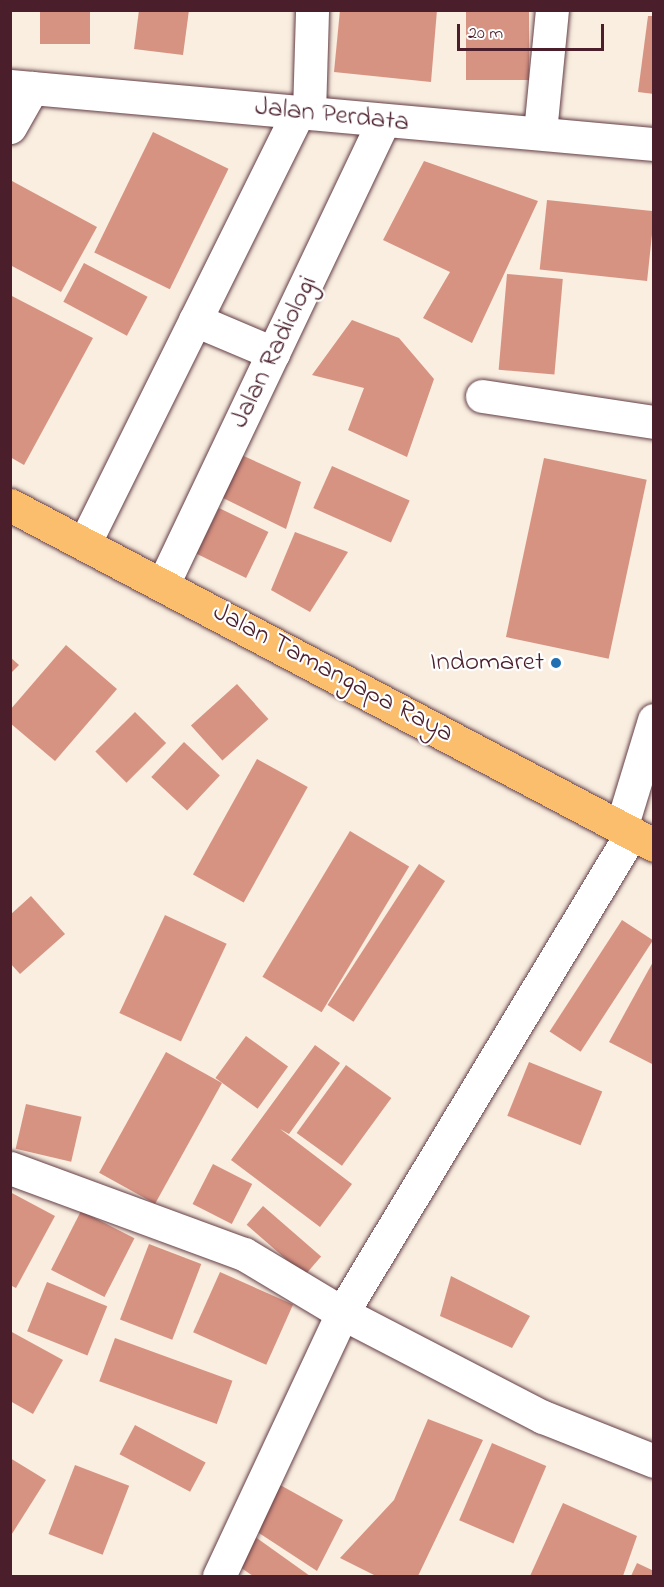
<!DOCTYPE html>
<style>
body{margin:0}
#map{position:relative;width:664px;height:1587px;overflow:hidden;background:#f9eee0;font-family:"Indie Flower",sans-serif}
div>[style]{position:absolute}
.building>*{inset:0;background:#d79382;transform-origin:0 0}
.roads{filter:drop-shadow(0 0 2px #643e46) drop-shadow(0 0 2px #643e46)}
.minor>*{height:33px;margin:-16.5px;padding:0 16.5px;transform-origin:16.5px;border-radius:16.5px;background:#fff}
.major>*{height:33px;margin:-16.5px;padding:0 16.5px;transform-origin:16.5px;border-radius:16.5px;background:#fabe6d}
.dots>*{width:16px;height:16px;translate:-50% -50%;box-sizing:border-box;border:3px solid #fff;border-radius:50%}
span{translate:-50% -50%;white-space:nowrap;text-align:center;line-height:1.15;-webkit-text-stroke:4.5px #fff;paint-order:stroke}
.street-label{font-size:27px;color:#4a1f2b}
.poi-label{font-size:27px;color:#4a1f2b}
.right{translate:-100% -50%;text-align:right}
.frame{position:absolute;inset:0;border:12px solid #4a1f2b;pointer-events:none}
.scale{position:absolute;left:457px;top:24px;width:147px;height:27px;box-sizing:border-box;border:3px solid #4a1f2b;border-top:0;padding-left:8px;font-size:18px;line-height:21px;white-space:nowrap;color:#4a1f2b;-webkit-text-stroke:4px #fff;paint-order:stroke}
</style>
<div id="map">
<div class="building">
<i style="left:40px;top:10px;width:50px;height:34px"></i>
<i style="clip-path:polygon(139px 10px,189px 10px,183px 55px,134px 49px)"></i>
<i style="clip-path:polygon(340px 10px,437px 10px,431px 82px,334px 72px)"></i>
<i style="left:466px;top:10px;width:63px;height:70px"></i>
<i style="clip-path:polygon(648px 16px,654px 16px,654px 94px,638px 92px)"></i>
<i style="left:153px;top:132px;width:84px;height:134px;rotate:26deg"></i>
<i style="clip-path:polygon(424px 161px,538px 201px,472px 343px,423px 318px,450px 272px,383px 240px)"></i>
<i style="clip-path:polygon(12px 181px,97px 227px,61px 292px,10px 265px)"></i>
<i style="left:547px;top:200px;width:108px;height:70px;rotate:6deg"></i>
<i style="left:84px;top:263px;width:72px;height:44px;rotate:28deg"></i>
<i style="left:507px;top:274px;width:56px;height:96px;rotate:5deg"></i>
<i style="clip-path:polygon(10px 295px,93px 338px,24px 465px,10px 457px)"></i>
<i style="clip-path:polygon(352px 320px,399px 338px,434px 379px,407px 457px,348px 430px,364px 388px,312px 375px)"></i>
<i style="clip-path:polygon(237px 453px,301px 482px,286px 529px,219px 496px)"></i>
<i style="left:544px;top:458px;width:105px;height:183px;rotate:12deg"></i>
<i style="left:332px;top:466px;width:85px;height:46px;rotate:24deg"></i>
<i style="left:219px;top:508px;width:55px;height:51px;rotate:26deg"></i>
<i style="clip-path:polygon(295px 532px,348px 552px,310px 612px,271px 590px)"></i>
<i style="clip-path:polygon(66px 645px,117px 689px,55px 761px,10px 723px,10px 710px)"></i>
<i style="clip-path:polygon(10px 657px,19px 665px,10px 674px)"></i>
<i style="left:237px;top:684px;width:47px;height:62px;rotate:48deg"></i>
<i style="left:135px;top:712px;width:44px;height:56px;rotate:45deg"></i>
<i style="left:184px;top:742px;width:49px;height:48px;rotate:43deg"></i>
<i style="left:257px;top:759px;width:58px;height:132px;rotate:29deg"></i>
<i style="left:350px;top:831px;width:69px;height:170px;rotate:31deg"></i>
<i style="left:419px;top:864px;width:31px;height:168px;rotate:33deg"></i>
<i style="clip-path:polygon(31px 896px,65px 934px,20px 974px,10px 963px,10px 915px)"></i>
<i style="left:165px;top:915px;width:68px;height:108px;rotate:25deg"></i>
<i style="left:622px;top:920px;width:37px;height:133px;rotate:33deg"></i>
<i style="clip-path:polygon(654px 960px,654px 1065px,609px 1042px)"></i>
<i style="left:246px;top:1036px;width:52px;height:52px;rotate:36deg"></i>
<i style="clip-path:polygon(315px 1045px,340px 1063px,289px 1134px,280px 1129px,352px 1184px,320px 1227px,231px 1160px)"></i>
<i style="left:166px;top:1052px;width:64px;height:138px;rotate:29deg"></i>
<i style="left:529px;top:1062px;width:79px;height:58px;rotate:22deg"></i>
<i style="left:346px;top:1065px;width:56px;height:84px;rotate:36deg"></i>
<i style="left:26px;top:1104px;width:57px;height:46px;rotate:13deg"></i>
<i style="left:213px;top:1164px;width:44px;height:45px;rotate:27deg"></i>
<i style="clip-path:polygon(10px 1192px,55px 1216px,16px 1288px,10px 1285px)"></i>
<i style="left:263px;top:1206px;width:77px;height:25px;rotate:41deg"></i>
<i style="left:81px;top:1211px;width:60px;height:66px;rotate:27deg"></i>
<i style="left:149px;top:1244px;width:56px;height:81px;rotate:21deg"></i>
<i style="left:220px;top:1272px;width:80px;height:66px;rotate:24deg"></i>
<i style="clip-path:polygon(451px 1276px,530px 1316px,512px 1348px,440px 1316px)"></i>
<i style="left:47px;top:1282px;width:65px;height:53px;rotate:22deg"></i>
<i style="clip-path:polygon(10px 1331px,63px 1360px,33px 1414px,10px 1401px)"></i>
<i style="left:115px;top:1338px;width:125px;height:46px;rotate:20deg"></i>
<i style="clip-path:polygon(428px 1419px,483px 1440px,418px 1576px,376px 1576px,340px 1558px,394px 1500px)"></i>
<i style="left:135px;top:1425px;width:80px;height:33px;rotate:28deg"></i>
<i style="left:492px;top:1443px;width:59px;height:84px;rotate:23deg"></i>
<i style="clip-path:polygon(10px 1458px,46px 1480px,10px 1537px)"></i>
<i style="left:75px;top:1465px;width:58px;height:74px;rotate:21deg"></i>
<i style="clip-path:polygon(273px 1481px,343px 1520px,317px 1571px,253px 1529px)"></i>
<i style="clip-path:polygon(563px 1503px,637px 1536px,623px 1576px,530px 1576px)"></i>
<i style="clip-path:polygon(254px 1536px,310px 1576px,253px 1576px,234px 1563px)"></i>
<i style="clip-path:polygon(637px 1563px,654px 1571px,654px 1576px,631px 1576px)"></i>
</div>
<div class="roads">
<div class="minor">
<i style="left:10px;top:86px;width:647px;rotate:5.15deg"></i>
<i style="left:309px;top:113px;width:103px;rotate:-88.3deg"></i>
<i style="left:10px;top:127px;width:45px;rotate:-60.6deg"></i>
<i style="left:540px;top:132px;width:123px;rotate:-84.4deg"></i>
<i style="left:195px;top:320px;width:85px;rotate:22.9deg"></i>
<i style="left:482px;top:396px;width:174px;rotate:8.6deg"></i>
<i style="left:86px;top:540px;width:479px;rotate:-63.6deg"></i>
<i style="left:164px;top:582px;width:509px;rotate:-64.54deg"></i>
<i style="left:621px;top:828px;width:113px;rotate:-73deg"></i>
<i style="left:10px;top:1168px;width:249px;rotate:20.2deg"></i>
<i style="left:244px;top:1254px;width:114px;rotate:31deg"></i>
<i style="left:342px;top:1313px;width:226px;rotate:27.4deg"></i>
<i style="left:543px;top:1417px;width:119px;rotate:21.6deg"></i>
<i style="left:219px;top:1576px;width:290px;rotate:-64.9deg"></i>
<i style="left:342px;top:1313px;width:559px;rotate:-58.9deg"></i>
</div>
<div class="major">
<i style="left:10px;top:505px;width:728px;rotate:27.83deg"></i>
</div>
</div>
<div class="dots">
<i style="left:556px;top:663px;background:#1f6fb2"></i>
</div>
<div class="street-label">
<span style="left:332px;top:115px;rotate:6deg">Jalan Perdata</span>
<span style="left:274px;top:352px;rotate:-64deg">Jalan Radiologi</span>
<span style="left:333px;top:673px;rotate:28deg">Jalan Tamangapa Raya</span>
</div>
<div class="poi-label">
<span class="right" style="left:544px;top:663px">Indomaret</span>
</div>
<div class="frame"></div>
<div class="scale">20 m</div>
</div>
